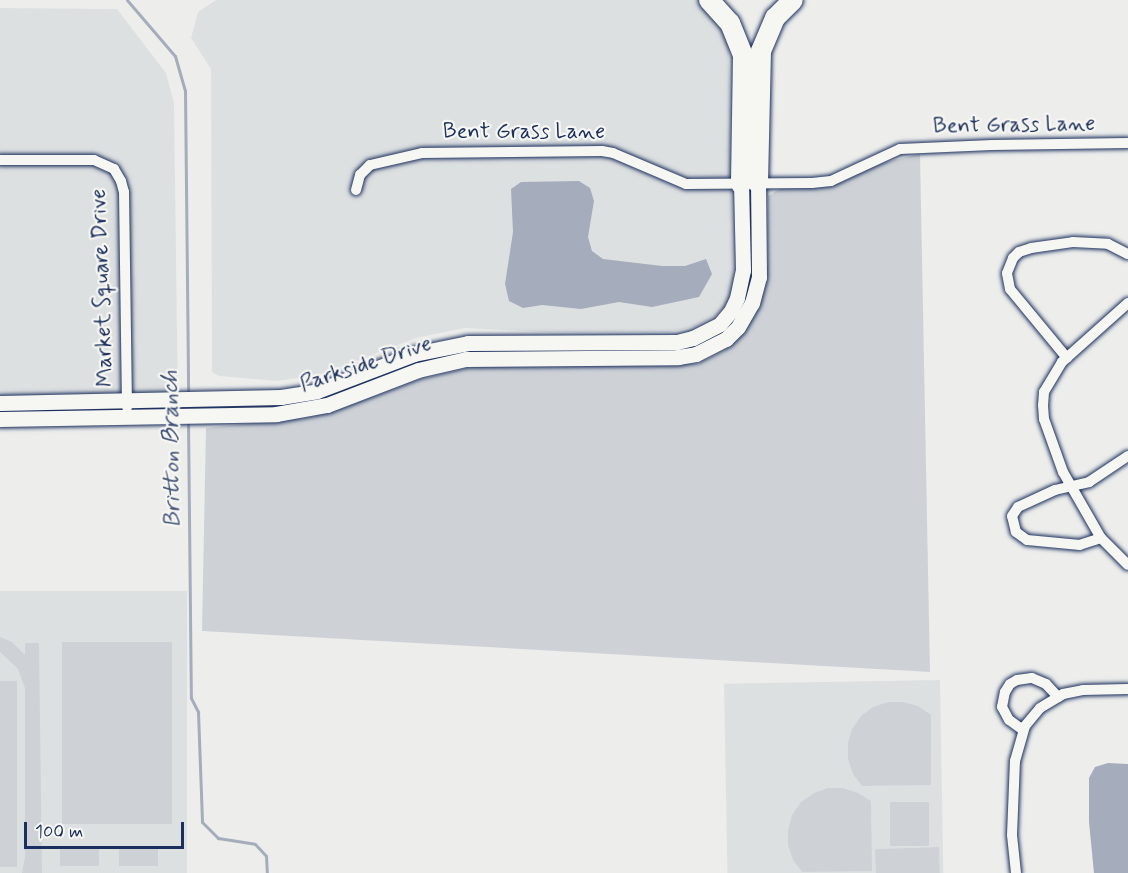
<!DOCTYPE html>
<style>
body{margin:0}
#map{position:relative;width:1128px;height:873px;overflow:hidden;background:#edeeec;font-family:Mynerve,sans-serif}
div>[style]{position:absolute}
.built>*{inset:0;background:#dde0e1;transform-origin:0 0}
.green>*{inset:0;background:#ced2d7;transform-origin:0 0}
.water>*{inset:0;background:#a5acbc}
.stream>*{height:3px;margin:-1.5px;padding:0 1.5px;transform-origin:1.5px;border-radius:1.5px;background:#a5acbc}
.roads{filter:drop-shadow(0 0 2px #1b2f5e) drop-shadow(0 0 2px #1b2f5e)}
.street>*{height:10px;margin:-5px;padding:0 5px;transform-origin:5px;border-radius:5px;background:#f6f6f2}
.secondary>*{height:15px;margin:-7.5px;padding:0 7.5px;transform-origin:7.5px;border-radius:7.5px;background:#f6f6f2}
.highway>*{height:20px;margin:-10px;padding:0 10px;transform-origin:10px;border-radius:10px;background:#f6f6f2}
span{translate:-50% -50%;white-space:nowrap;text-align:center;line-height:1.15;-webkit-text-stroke:4.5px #f6f6f2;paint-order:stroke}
.street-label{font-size:22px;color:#1b2f5e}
.water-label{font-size:24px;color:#44547a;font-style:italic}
.scale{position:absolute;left:24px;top:822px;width:160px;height:27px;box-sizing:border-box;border:3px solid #1b2f5e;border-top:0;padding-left:8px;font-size:18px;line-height:21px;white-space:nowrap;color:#1b2f5e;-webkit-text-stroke:4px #f6f6f2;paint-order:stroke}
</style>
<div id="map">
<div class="built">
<i style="clip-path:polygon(216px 0,702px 0,728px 31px,733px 286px,728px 302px,716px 315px,696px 326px,670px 332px,544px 332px,465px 328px,416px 338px,319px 375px,277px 381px,219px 376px,212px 372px,211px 69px,191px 38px,198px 12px)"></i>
<i style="clip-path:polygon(0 8px,117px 9px,166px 73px,174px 103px,178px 408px,0 410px)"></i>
<i style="left:187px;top:591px;width:282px;height:187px;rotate:90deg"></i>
<i style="left:940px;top:680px;width:193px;height:216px;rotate:89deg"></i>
</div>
<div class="green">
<i style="clip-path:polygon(920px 154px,930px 672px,202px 631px,206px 428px,307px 418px,340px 409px,418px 380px,485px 364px,698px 364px,724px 351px,744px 331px,758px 305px,768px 264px,768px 196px,780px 189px,829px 187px,879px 164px)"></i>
<i style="clip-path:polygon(0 637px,12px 642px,25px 655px,25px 643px,39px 643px,42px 873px,22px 873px,25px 857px,25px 688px,18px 669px,0 652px)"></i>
<i style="left:62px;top:642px;width:110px;height:182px"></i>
<i style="left:0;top:681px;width:17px;height:186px"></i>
<i style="clip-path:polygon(888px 702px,903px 702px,918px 706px,931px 715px,931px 785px,862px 786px,853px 774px,848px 759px,848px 743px,852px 729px,861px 716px,873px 707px)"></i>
<i style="clip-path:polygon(828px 788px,843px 788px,858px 793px,871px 801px,872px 871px,802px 872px,793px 860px,788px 845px,788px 830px,792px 815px,801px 802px,814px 793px)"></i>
<i style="left:890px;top:802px;width:39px;height:44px"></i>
<i style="left:939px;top:847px;width:26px;height:64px;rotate:88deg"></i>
<i style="left:60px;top:848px;width:39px;height:18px"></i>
<i style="left:119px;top:848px;width:39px;height:18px"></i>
</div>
<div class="water">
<i style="clip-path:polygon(579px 181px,590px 188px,594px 201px,588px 237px,592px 251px,603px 259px,662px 266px,685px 266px,706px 259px,712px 274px,699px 297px,652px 307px,619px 302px,581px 309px,542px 305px,523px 308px,509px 301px,505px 284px,513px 232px,511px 189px,521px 182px)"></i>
<i style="clip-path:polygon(1108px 763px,1128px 764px,1128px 873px,1094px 873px,1089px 822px,1089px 778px,1095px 767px)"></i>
</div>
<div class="stream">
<i style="left:127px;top:0;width:74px;rotate:49.4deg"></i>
<i style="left:175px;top:56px;width:35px;rotate:74deg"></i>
<i style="left:185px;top:90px;width:303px;rotate:89.4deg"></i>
<i style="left:188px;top:421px;width:277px;rotate:89.4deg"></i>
<i style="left:191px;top:698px;width:16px;rotate:63deg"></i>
<i style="left:198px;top:712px;width:110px;rotate:87.9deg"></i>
<i style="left:202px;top:822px;width:23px;rotate:45deg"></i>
<i style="left:218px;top:838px;width:37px;rotate:9deg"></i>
<i style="left:255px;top:844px;width:16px;rotate:47deg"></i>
<i style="left:266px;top:856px;width:17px;rotate:87deg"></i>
</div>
<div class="roads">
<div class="street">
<i style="left:0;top:160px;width:94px"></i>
<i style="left:94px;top:160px;width:22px;rotate:24deg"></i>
<i style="left:114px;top:169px;width:14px;rotate:60deg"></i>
<i style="left:121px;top:181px;width:11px;rotate:75deg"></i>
<i style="left:124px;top:192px;width:215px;rotate:89.2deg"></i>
<i style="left:356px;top:190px;width:16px;rotate:-75deg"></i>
<i style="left:360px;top:175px;width:14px;rotate:-45deg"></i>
<i style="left:370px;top:165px;width:53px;rotate:-13deg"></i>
<i style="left:422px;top:153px;width:180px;rotate:-0.6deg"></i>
<i style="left:602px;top:151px;width:11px;rotate:10deg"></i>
<i style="left:613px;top:153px;width:79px;rotate:23deg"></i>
<i style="left:686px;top:184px;width:126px;rotate:-0.5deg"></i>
<i style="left:812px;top:183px;width:19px;rotate:-6deg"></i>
<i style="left:831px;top:181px;width:76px;rotate:-24.9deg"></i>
<i style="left:900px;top:149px;width:92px;rotate:-2.5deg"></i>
<i style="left:992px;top:145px;width:136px;rotate:-0.8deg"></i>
<i style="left:1128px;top:303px;width:89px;rotate:138.2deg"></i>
<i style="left:1062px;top:362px;width:35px;rotate:121deg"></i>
<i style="left:1044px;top:392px;width:13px;rotate:94deg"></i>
<i style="left:1043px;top:405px;width:14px;rotate:86deg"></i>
<i style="left:1044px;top:419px;width:56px;rotate:70.3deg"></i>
<i style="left:1063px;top:472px;width:76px;rotate:60.1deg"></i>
<i style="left:1101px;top:538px;width:38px;rotate:45deg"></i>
<i style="left:1067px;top:358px;width:89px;rotate:-129.6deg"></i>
<i style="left:1010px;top:289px;width:16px;rotate:-101deg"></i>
<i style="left:1007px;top:273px;width:16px;rotate:-68deg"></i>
<i style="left:1013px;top:258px;width:8px;rotate:-45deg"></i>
<i style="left:1019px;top:252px;width:13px;rotate:-18deg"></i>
<i style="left:1031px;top:248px;width:42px;rotate:-8.1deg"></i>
<i style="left:1073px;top:242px;width:35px;rotate:3deg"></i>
<i style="left:1108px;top:244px;width:22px;rotate:27deg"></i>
<i style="left:1101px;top:538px;width:22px;rotate:162deg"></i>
<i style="left:1080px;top:545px;width:53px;rotate:-174.6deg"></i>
<i style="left:1027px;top:540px;width:14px;rotate:-144deg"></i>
<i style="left:1016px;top:532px;width:16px;rotate:-104deg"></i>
<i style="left:1012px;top:516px;width:11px;rotate:-56deg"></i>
<i style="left:1018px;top:507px;width:41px;rotate:-24.7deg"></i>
<i style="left:1055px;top:490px;width:35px;rotate:-13deg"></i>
<i style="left:1089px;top:482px;width:47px;rotate:-33.7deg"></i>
<i style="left:1023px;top:730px;width:17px;rotate:-144deg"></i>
<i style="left:1009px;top:720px;width:15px;rotate:-118deg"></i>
<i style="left:1002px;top:707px;width:15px;rotate:-79deg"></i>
<i style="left:1005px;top:692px;width:9px;rotate:-58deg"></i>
<i style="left:1010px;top:684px;width:8px;rotate:-30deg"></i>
<i style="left:1017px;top:680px;width:15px;rotate:-8deg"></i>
<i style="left:1032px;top:678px;width:15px;rotate:23deg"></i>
<i style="left:1046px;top:684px;width:18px;rotate:47deg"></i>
<i style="left:1016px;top:873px;width:38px;rotate:-96deg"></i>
<i style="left:1012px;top:835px;width:74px;rotate:-87.7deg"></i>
<i style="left:1015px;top:761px;width:36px;rotate:-74deg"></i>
<i style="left:1025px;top:726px;width:23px;rotate:-50deg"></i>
<i style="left:1040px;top:708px;width:27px;rotate:-31deg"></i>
<i style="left:1063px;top:694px;width:20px;rotate:-11deg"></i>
<i style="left:1083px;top:690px;width:45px;rotate:-1.3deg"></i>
</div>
<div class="secondary">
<i style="left:0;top:403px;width:281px;rotate:-1.2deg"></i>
<i style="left:281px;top:397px;width:36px;rotate:-9deg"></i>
<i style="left:317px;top:391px;width:104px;rotate:-20.9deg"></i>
<i style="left:414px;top:354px;width:55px;rotate:-11.5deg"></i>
<i style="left:468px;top:343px;width:209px;rotate:-0.3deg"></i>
<i style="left:677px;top:342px;width:16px;rotate:-14deg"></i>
<i style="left:693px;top:338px;width:30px;rotate:-27deg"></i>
<i style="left:720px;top:324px;width:17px;rotate:-50deg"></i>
<i style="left:731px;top:311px;width:14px;rotate:-65deg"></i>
<i style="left:737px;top:298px;width:29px;rotate:-78deg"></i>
<i style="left:743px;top:270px;width:86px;rotate:-91.3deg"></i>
<i style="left:0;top:419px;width:276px;rotate:-1deg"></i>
<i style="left:276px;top:414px;width:52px;rotate:-10deg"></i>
<i style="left:327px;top:405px;width:97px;rotate:-21deg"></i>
<i style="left:418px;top:370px;width:49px;rotate:-12.9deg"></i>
<i style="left:466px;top:359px;width:212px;rotate:-0.5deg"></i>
<i style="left:678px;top:357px;width:18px;rotate:-9deg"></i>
<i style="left:696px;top:354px;width:34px;rotate:-27deg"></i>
<i style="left:726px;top:339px;width:17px;rotate:-45deg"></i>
<i style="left:738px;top:327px;width:28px;rotate:-60deg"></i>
<i style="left:752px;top:303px;width:27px;rotate:-75deg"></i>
<i style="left:759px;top:277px;width:94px;rotate:-90.6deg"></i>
</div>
<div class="highway">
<i style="left:709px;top:0;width:31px;rotate:48deg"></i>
<i style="left:730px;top:23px;width:35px;rotate:68deg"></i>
<i style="left:743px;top:55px;width:129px;rotate:90.9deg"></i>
<i style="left:758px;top:183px;width:132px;rotate:-88.7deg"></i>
<i style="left:761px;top:51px;width:36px;rotate:-67deg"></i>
<i style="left:775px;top:18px;width:25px;rotate:-45deg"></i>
</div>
</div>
<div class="street-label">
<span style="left:1014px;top:126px;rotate:-1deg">Bent Grass Lane</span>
<span style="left:524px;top:133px">Bent Grass Lane</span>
<span style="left:103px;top:288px;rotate:-92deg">Market Square Drive</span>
<span style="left:366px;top:365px;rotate:-18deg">Parkside Drive</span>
</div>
<div class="water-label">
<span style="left:172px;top:449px;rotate:-91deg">Britton Branch</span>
</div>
<div class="scale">100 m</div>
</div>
